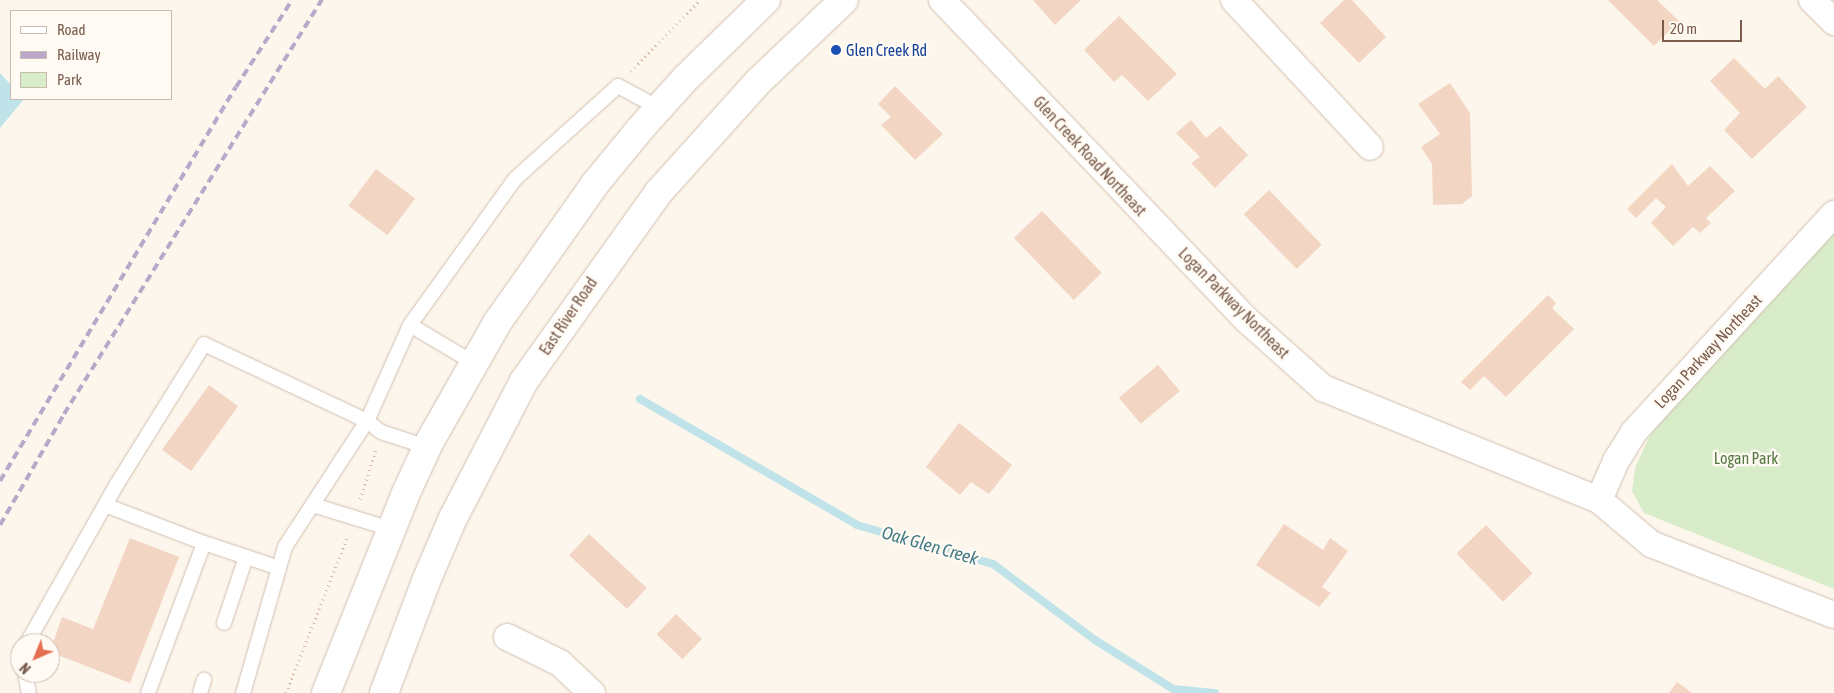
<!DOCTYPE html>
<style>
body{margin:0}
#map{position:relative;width:1834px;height:693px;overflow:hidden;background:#fdf6ec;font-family:"Asap Condensed",sans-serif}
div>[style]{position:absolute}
.green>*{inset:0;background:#d8ecc9}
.water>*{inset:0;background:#bfe3e8}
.stream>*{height:8px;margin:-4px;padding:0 4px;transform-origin:4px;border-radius:4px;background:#bfe3e8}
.building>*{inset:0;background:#f3d5c3;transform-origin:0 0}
.path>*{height:3px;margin-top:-1.5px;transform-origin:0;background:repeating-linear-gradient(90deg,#d9b8a5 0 1px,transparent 0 5px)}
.roads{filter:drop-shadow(0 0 1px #d1beb0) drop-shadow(0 0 1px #d1beb0)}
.service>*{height:14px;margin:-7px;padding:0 7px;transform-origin:7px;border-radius:7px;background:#fff}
.minor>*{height:26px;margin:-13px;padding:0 13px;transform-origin:13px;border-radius:13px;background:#fff}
.secondary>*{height:28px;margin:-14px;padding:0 14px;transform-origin:14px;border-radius:14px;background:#fff}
.rail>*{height:4px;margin-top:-2px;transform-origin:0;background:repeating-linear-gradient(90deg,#b9a8c9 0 8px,transparent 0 13px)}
.dots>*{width:14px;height:14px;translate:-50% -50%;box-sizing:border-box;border:2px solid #fffaf3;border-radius:50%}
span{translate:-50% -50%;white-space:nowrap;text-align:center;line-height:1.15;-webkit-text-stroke:5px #fffaf3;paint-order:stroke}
.transit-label{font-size:16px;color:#164399}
.left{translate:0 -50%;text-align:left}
.street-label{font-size:16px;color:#7a5c4d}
.park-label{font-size:16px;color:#537a41}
.water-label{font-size:18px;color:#437c86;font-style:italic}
.legend{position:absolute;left:10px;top:10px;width:162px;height:90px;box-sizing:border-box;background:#fffaf3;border:1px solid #cabbb1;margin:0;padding:6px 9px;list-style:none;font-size:15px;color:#7a5c4d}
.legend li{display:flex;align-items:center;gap:10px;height:25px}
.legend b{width:25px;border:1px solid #cabbb1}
.north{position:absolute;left:10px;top:633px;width:50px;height:50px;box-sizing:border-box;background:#fffaf3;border:1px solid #cabbb1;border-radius:50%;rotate:224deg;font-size:14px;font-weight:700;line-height:20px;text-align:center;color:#7a5c4d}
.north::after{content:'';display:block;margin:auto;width:18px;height:22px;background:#e76f51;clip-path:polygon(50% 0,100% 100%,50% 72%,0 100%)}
.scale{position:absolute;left:1662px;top:20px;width:80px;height:22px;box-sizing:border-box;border:2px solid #7a5c4d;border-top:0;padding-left:6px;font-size:15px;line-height:18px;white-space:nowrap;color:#7a5c4d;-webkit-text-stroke:4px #fffaf3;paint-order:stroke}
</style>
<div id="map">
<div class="green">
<i style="clip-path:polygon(1834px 231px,1834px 589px,1644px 513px,1632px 491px,1635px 468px,1653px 429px)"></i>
</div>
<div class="water">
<i style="clip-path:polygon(0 73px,11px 85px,11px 99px,24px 99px,0 128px)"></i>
</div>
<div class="stream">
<i style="left:640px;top:399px;width:251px;rotate:30.1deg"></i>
<i style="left:857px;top:525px;width:141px;rotate:16deg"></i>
<i style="left:993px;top:564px;width:127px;rotate:36.7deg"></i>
<i style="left:1095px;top:640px;width:92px;rotate:32.1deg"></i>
<i style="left:1173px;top:689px;width:42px;rotate:5.4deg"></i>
</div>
<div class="building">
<i style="clip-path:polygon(1033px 0,1081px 0,1055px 25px)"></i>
<i style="clip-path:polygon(1344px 0,1352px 0,1386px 37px,1359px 63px,1320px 23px)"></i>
<i style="clip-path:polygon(1608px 0,1657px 0,1679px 21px,1654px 46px)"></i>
<i style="clip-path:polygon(1119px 16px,1177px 74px,1148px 101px,1122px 75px,1114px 82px,1084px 50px)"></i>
<i style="clip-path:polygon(1734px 58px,1765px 89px,1778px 76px,1807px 107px,1752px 159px,1724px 130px,1740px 113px,1710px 81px)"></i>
<i style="clip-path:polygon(1450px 83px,1470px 113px,1472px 196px,1462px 204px,1433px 205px,1432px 164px,1421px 147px,1440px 134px,1418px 104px)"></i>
<i style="clip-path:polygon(895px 86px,943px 134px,915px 160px,881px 125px,891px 117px,878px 104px)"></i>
<i style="clip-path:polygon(1191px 120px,1206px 138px,1220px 126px,1248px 155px,1215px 188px,1191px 163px,1200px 157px,1176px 133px)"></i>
<i style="clip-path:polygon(1672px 164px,1688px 186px,1710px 166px,1735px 191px,1706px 218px,1711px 223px,1700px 233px,1693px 227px,1673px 246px,1651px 223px,1666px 207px,1656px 198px,1636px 218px,1627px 209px)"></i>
<i style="left:376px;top:169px;width:49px;height:46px;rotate:37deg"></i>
<i style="left:1269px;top:190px;width:76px;height:35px;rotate:46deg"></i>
<i style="left:1042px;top:211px;width:86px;height:39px;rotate:46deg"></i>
<i style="clip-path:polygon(1548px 295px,1556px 303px,1552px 308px,1574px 329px,1506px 397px,1484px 376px,1470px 390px,1461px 382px)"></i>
<i style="left:1158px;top:365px;width:34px;height:51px;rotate:50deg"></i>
<i style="left:209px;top:385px;width:36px;height:80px;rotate:36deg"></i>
<i style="clip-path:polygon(959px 423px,1012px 465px,989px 494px,971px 482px,960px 495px,926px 467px)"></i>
<i style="clip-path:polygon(1284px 524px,1323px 550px,1330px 538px,1348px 551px,1322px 587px,1331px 593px,1319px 607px,1256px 565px)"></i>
<i style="left:1486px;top:525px;width:67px;height:41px;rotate:46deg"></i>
<i style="left:589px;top:534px;width:79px;height:29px;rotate:43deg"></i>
<i style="clip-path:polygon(130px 538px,179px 557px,130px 683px,50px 652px,62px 617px,93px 629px)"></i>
<i style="left:676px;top:614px;width:36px;height:28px;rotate:44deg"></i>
<i style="clip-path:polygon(1677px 682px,1692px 693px,1669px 693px)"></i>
</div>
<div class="path">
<i style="left:631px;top:71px;width:99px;rotate:-45.8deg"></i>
<i style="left:360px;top:499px;width:52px;rotate:-71.9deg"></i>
<i style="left:286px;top:693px;width:169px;rotate:-68.5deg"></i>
</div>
<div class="roads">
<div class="service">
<i style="left:410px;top:325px;width:105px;rotate:114.1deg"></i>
<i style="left:367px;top:421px;width:18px;rotate:38deg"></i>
<i style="left:381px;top:432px;width:48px;rotate:18.1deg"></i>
<i style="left:474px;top:363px;width:74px;rotate:-149.3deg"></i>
<i style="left:410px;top:325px;width:180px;rotate:-54.3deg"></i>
<i style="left:515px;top:179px;width:139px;rotate:-42.1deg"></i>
<i style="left:618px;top:86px;width:47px;rotate:28.2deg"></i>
<i style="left:105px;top:505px;width:106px;rotate:21deg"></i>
<i style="left:313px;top:505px;width:82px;rotate:17.1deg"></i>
<i style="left:224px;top:623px;width:70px;rotate:-71.6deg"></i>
<i style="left:27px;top:643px;width:183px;rotate:-60.5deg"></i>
<i style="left:117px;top:484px;width:165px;rotate:-58.1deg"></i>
<i style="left:204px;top:344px;width:180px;rotate:25.3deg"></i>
<i style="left:367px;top:421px;width:150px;rotate:123.1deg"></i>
<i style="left:285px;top:547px;width:152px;rotate:106deg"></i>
<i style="left:25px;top:673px;width:20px;rotate:79deg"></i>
<i style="left:148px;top:693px;width:160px;rotate:-69.5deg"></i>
<i style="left:204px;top:543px;width:79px;rotate:18.4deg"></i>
<i style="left:200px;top:693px;width:14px;rotate:-73deg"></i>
</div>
<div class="minor">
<i style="left:942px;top:0;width:443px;rotate:46.4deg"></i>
<i style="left:1248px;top:321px;width:101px;rotate:41.8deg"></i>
<i style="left:1323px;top:388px;width:298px;rotate:22.1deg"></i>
<i style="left:1599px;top:500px;width:68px;rotate:40.2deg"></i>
<i style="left:1651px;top:544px;width:196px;rotate:21.2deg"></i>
<i style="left:1234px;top:0;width:200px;rotate:47.2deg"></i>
<i style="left:1812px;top:0;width:31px;rotate:45deg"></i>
<i style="left:1599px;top:500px;width:43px;rotate:-66.4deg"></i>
<i style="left:1616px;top:461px;width:34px;rotate:-58deg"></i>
<i style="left:1634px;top:432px;width:296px;rotate:-47.5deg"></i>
<i style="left:507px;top:637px;width:59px;rotate:26.1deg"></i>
<i style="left:560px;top:663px;width:44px;rotate:43.2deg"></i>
</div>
<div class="secondary">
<i style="left:326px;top:693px;width:213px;rotate:-68.2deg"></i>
<i style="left:405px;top:495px;width:60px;rotate:-65.2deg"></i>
<i style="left:430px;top:441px;width:136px;rotate:-60.4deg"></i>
<i style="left:497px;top:323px;width:170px;rotate:-54.8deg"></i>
<i style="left:595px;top:184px;width:71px;rotate:-50.7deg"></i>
<i style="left:640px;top:129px;width:69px;rotate:-48deg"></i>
<i style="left:686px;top:78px;width:112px;rotate:-44.3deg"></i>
<i style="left:384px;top:693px;width:120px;rotate:-69.4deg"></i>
<i style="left:426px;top:581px;width:69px;rotate:-66.8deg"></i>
<i style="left:453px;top:518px;width:154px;rotate:-62.6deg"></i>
<i style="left:524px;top:381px;width:231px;rotate:-54.5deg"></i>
<i style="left:658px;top:193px;width:151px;rotate:-48deg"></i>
<i style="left:759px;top:81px;width:117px;rotate:-43.6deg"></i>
</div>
</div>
<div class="rail">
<i style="left:0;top:481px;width:459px;rotate:-59.1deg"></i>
<i style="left:236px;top:87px;width:103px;rotate:-57.2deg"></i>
<i style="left:0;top:525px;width:128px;rotate:-60deg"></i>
<i style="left:64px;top:414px;width:488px;rotate:-58.1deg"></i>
</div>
<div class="dots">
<i style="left:836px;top:50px;background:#1a4fb4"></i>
</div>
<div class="transit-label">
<span class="left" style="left:846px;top:50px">Glen Creek Rd</span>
</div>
<div class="street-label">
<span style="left:1090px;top:156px;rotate:47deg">Glen Creek Road Northeast</span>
<span style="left:1234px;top:303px;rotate:45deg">Logan Parkway Northeast</span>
<span style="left:568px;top:316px;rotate:-56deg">East River Road</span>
<span style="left:1708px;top:351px;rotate:-47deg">Logan Parkway Northeast</span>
</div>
<div class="park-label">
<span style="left:1746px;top:458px">Logan Park</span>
</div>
<div class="water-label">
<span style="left:930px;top:546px;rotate:16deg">Oak Glen Creek</span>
</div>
<ul class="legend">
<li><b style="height:6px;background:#fff"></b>Road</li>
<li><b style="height:6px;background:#b9a8c9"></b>Railway</li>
<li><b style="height:14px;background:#d8ecc9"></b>Park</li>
</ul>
<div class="north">N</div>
<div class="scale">20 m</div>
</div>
